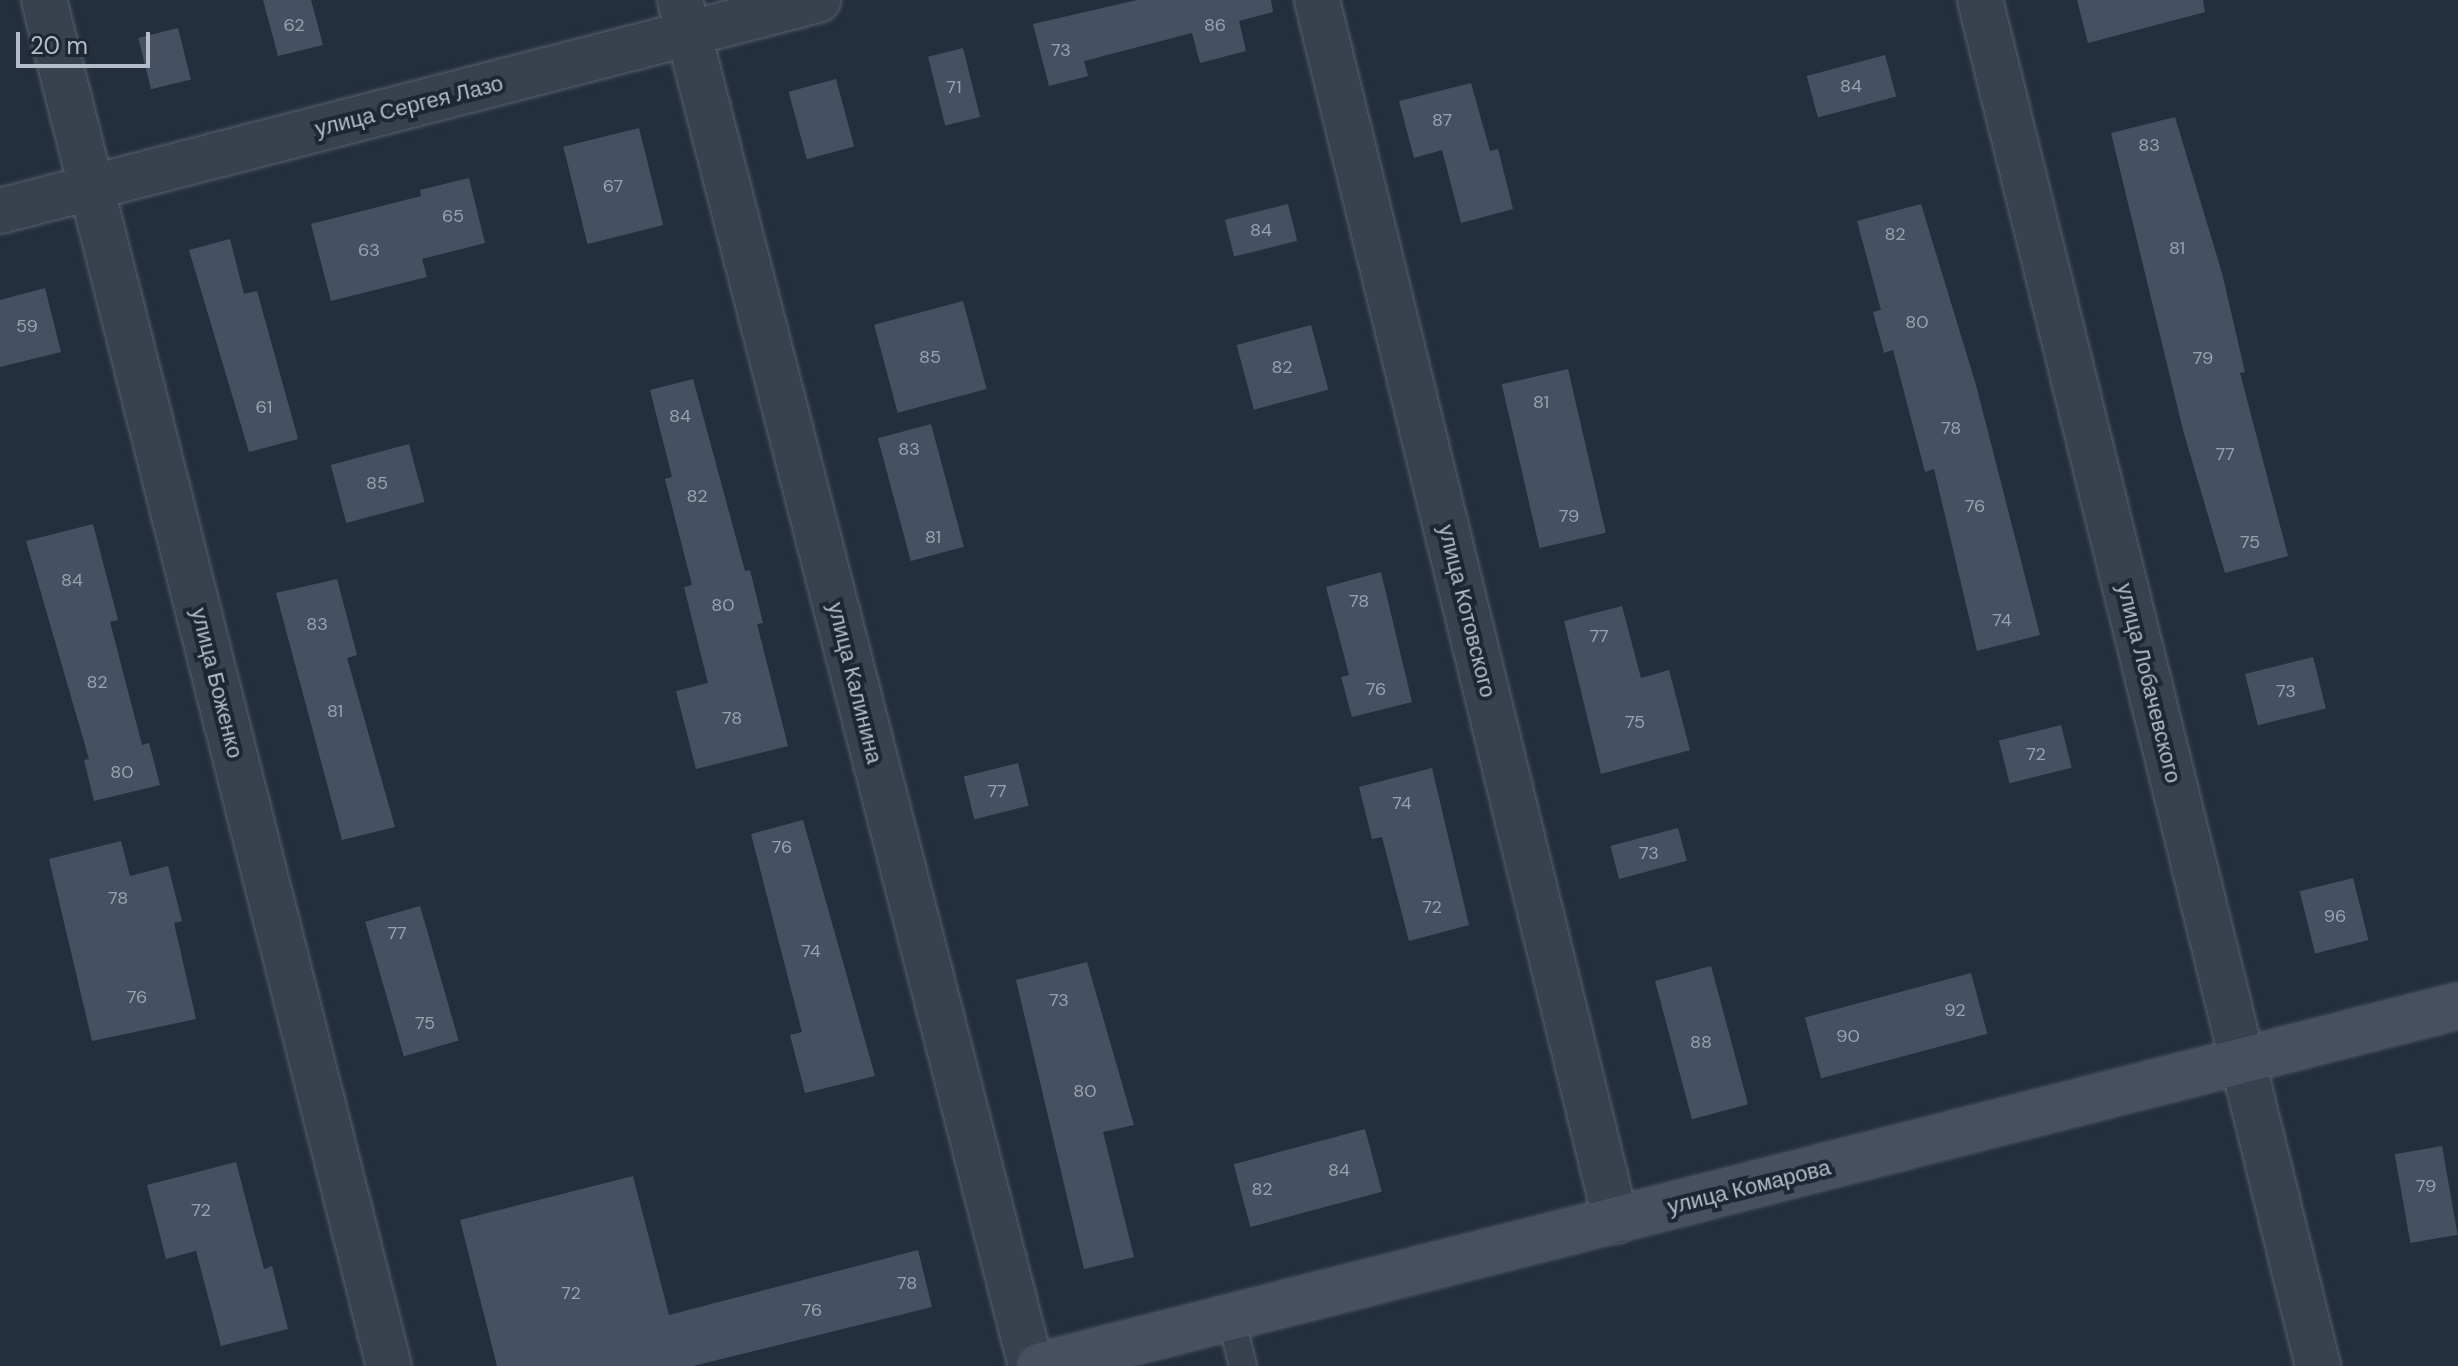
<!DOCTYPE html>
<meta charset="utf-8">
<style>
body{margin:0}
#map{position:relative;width:2458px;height:1366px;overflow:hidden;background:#242f3e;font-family:"DM Sans",sans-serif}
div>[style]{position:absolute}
.building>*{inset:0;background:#455162;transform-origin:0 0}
.roads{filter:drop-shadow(0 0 2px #565f6c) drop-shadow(0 0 2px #565f6c)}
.service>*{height:26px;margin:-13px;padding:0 13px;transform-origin:13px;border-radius:13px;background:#38414e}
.minor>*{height:44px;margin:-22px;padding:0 22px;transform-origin:22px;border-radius:22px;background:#38414e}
.secondary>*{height:44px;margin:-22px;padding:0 22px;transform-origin:22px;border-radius:22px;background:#465061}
span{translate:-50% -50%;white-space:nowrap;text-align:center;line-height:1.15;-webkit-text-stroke:8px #1d2633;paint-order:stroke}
.number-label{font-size:18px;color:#98a1af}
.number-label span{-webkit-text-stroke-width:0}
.street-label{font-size:22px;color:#b4bcc9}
.scale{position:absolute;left:16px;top:32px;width:134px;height:36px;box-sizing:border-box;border:4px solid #b4bcc9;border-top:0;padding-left:10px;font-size:24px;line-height:28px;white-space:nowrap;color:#b4bcc9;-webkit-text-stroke:6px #1d2633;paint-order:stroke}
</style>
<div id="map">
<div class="building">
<i style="clip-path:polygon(263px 0,311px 0,323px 45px,278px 56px)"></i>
<i style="clip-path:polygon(1137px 0,1271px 0,1273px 12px,1239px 21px,1246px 51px,1200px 63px,1192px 33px,1084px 61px,1088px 76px,1049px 86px,1033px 24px)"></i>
<i style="clip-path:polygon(2077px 0,2203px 0,2205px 12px,2088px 43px)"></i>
<i style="left:178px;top:28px;width:53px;height:41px;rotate:76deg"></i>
<i style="left:963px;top:48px;width:71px;height:36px;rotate:76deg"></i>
<i style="left:1885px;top:55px;width:43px;height:81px;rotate:75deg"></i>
<i style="left:836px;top:79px;width:70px;height:49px;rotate:75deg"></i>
<i style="clip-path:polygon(1471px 83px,1490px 151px,1498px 149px,1513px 209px,1461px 223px,1442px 150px,1414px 158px,1399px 101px)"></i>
<i style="clip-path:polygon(2175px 117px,2222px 273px,2245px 372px,2240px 373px,2288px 556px,2225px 573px,2183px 430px,2111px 133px)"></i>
<i style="left:639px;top:128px;width:100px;height:78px;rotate:76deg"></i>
<i style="clip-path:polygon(469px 178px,485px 243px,422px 259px,427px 277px,331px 301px,311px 224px,421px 196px,420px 190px)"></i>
<i style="left:1288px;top:204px;width:38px;height:65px;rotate:76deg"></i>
<i style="clip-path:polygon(1921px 204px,1976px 385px,2040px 635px,1977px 651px,1934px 469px,1925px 472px,1893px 350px,1884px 353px,1873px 312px,1881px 310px,1857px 221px)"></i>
<i style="clip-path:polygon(230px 239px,244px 294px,257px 291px,298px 439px,249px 452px,189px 250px)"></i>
<i style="clip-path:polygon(45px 288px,61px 352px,0 367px,0 300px)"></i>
<i style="left:963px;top:301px;width:91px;height:92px;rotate:75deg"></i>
<i style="left:1311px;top:325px;width:67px;height:77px;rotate:75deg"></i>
<i style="left:1568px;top:369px;width:168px;height:68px;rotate:77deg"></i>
<i style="clip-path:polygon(693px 379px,745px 571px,750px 570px,763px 623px,757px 624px,788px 746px,696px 769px,676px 691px,708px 683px,684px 587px,692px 585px,665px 479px,672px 477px,650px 390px)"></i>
<i style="left:931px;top:424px;width:127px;height:55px;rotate:75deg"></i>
<i style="left:409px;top:444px;width:60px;height:81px;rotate:75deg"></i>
<i style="clip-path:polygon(93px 524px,118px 620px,110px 622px,142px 745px,149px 743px,160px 785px,94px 801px,84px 760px,89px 759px,26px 541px)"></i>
<i style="clip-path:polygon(1381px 572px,1412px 702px,1352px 717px,1341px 677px,1349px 675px,1326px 587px)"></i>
<i style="clip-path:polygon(337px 579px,357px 655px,347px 658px,395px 827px,342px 840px,276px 593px)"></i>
<i style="clip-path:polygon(1622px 606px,1641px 678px,1669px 670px,1690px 750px,1601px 774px,1564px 621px)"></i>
<i style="left:2313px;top:657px;width:53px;height:70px;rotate:76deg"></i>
<i style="left:2061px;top:725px;width:44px;height:64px;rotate:76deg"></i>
<i style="left:1018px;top:763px;width:44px;height:56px;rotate:76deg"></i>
<i style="clip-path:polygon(1432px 768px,1469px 925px,1409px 941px,1382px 837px,1372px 839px,1359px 787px)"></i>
<i style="clip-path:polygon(803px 820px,875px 1076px,805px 1093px,790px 1035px,802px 1032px,751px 834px)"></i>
<i style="left:1678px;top:828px;width:34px;height:70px;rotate:75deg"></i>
<i style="clip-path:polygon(121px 841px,130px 876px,168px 866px,182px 921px,174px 923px,196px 1019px,92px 1041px,49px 859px)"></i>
<i style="left:2353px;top:878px;width:64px;height:55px;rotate:76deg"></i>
<i style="left:420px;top:906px;width:140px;height:57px;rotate:74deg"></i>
<i style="clip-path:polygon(1087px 962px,1134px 1125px,1103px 1132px,1134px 1257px,1084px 1269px,1016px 980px)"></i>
<i style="left:1711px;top:966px;width:143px;height:58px;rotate:75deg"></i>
<i style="left:1971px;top:973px;width:63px;height:172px;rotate:75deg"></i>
<i style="left:1365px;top:1129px;width:65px;height:136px;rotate:75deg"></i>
<i style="left:2442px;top:1146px;width:90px;height:48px;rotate:80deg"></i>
<i style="clip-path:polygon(236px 1162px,264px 1269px,272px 1266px,288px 1329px,221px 1346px,196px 1251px,166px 1259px,147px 1185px)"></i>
<i style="clip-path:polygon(633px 1176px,669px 1315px,918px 1250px,932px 1307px,693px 1366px,497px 1366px,460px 1220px)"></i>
</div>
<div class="roads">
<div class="service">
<i style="left:1231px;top:1318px;width:49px;rotate:76deg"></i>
</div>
<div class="minor">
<i style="left:44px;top:0;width:1409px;rotate:75.83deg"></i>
<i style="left:680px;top:0;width:1410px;rotate:75.59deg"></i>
<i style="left:1317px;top:0;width:1257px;rotate:76.24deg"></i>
<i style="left:1980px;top:0;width:1407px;rotate:76.1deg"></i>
<i style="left:0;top:211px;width:845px;rotate:-14.46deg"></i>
</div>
<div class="secondary">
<i style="left:1039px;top:1366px;width:1464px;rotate:-14.24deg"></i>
</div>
</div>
<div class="number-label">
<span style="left:294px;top:25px">62</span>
<span style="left:1215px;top:25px">86</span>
<span style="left:1061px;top:50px">73</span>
<span style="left:1851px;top:86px">84</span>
<span style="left:954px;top:87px">71</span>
<span style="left:1442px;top:120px">87</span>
<span style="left:2149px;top:145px">83</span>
<span style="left:613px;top:186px">67</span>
<span style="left:453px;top:216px">65</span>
<span style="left:1261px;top:230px">84</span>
<span style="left:1895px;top:234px">82</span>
<span style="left:2177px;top:248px">81</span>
<span style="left:369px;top:250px">63</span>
<span style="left:1917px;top:322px">80</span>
<span style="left:27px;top:326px">59</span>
<span style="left:930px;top:357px">85</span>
<span style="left:2203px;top:358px">79</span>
<span style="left:1282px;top:367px">82</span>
<span style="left:1541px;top:402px">81</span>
<span style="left:264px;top:407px">61</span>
<span style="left:680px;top:416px">84</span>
<span style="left:1951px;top:428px">78</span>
<span style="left:909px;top:449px">83</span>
<span style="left:2225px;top:454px">77</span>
<span style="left:377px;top:483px">85</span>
<span style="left:697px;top:496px">82</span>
<span style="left:1975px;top:506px">76</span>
<span style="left:1569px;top:516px">79</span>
<span style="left:933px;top:537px">81</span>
<span style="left:2250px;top:542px">75</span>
<span style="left:72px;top:580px">84</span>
<span style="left:1359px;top:601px">78</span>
<span style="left:723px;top:605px">80</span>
<span style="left:2002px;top:620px">74</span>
<span style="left:317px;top:624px">83</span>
<span style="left:1599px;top:636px">77</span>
<span style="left:97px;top:682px">82</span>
<span style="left:1376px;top:689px">76</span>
<span style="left:2286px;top:691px">73</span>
<span style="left:335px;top:711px">81</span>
<span style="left:732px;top:718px">78</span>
<span style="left:1635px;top:722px">75</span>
<span style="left:2036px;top:754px">72</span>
<span style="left:122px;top:772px">80</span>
<span style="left:997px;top:791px">77</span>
<span style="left:1402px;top:803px">74</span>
<span style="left:782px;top:847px">76</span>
<span style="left:1649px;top:853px">73</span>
<span style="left:118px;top:898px">78</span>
<span style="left:1432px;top:907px">72</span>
<span style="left:2335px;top:916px">96</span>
<span style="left:397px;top:933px">77</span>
<span style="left:811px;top:951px">74</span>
<span style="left:137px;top:997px">76</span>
<span style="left:1059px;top:1000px">73</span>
<span style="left:1955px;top:1010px">92</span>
<span style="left:425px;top:1023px">75</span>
<span style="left:1848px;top:1036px">90</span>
<span style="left:1701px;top:1042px">88</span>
<span style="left:1085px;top:1091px">80</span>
<span style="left:1339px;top:1170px">84</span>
<span style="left:2426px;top:1186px">79</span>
<span style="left:1262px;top:1189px">82</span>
<span style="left:201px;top:1210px">72</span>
<span style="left:907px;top:1283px">78</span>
<span style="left:571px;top:1293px">72</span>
<span style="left:812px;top:1310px">76</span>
</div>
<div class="street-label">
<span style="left:409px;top:106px;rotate:-14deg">улица Сергея Лазо</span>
<span style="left:1467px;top:611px;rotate:76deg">улица Котовского</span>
<span style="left:217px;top:683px;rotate:76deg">улица Боженко</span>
<span style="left:855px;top:683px;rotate:76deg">улица Калинина</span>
<span style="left:2149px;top:683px;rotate:76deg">улица Лобачевского</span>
<span style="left:1749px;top:1187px;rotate:-14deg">улица Комарова</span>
</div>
<div class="scale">20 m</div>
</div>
